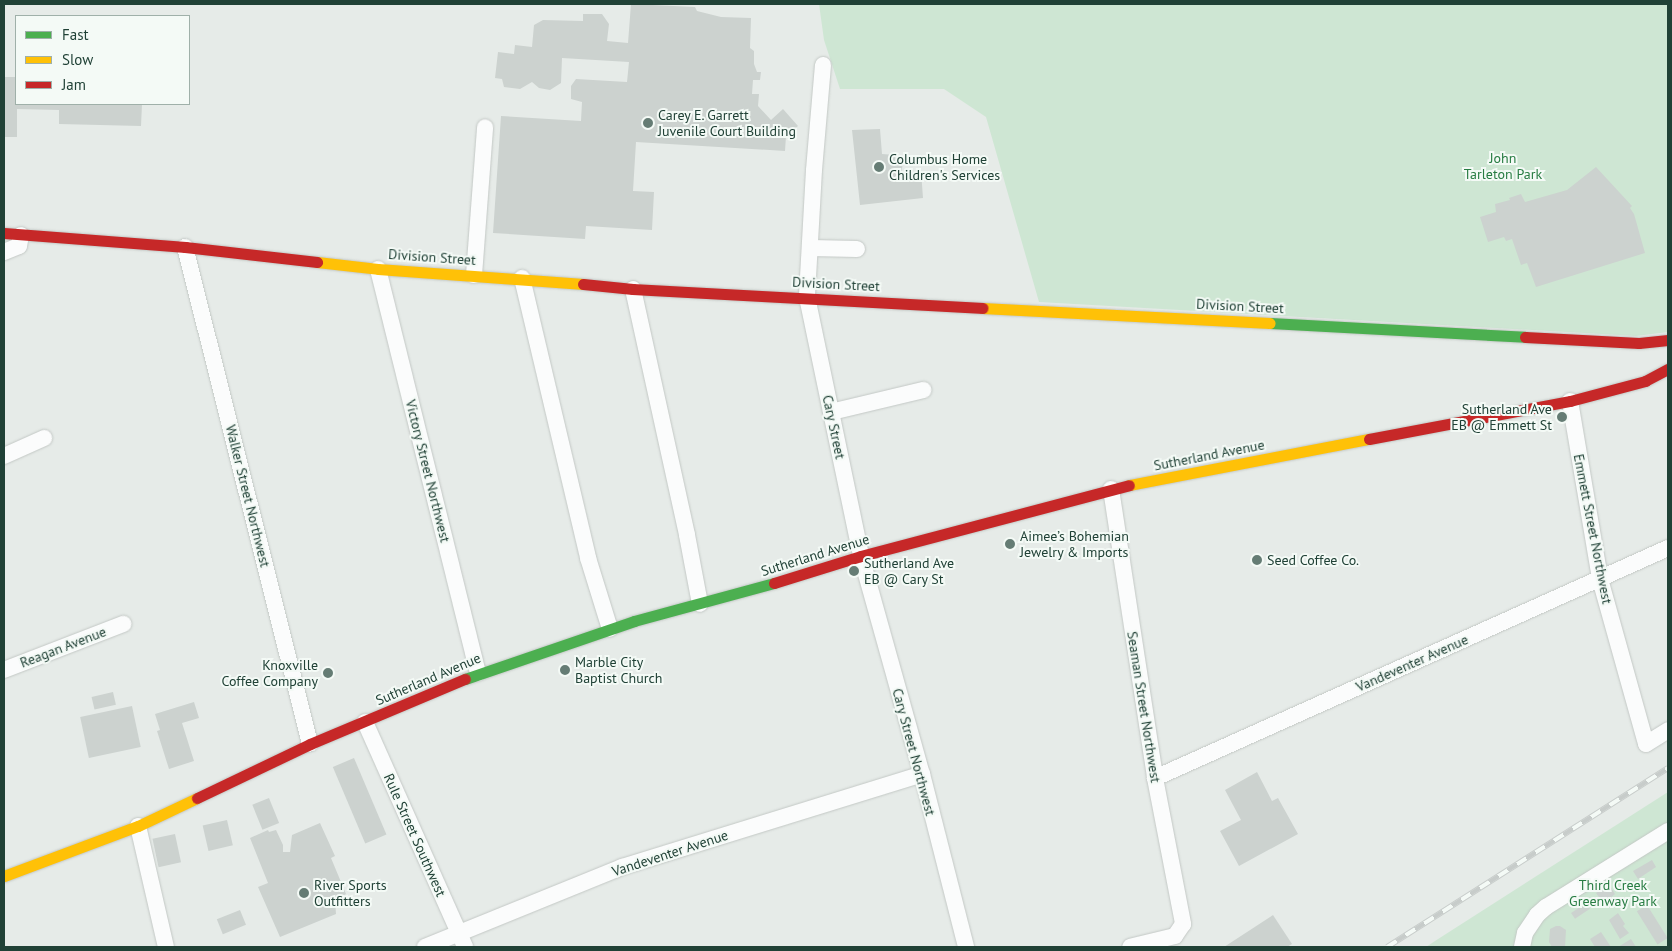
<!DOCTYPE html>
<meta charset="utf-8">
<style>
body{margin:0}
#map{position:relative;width:1672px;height:951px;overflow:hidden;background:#e6ebe8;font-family:"PT Sans",sans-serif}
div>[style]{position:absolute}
.green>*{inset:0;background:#cee6d3}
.building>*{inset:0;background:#ccd2cf;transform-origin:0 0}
.roads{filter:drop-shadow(0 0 1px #c3c8c5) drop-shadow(0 0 1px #c3c8c5)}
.street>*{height:16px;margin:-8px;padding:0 8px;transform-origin:8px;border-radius:8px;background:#fbfcfc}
.fast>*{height:11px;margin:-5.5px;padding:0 5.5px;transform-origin:5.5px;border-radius:5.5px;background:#4caf50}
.slow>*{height:11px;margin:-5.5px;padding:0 5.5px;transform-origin:5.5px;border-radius:5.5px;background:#ffc107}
.jam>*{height:11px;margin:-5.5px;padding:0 5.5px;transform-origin:5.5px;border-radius:5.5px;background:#c62828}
.rail>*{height:5.5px;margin-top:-2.75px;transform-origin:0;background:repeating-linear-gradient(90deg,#f4faf6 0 11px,#c7ccca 0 22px);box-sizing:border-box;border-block:1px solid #c7ccca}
.dots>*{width:14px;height:14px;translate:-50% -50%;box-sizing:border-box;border:2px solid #f4faf6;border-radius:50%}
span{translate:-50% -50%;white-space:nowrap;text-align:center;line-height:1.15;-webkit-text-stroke:4px #f4faf6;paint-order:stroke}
.poi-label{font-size:14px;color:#204136}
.left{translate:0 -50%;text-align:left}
.right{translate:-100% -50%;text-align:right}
.park-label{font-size:14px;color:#277c42}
.street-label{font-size:14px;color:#204136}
.frame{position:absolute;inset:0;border:5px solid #204136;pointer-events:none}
.legend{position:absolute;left:15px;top:15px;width:175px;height:90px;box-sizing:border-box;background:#f4faf6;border:1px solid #9fb0a9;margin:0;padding:6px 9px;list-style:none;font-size:15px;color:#204136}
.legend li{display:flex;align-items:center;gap:10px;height:25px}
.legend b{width:25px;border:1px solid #9fb0a9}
</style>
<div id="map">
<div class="green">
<i style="clip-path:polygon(819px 4px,1668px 4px,1668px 332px,1636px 336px,1039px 302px,986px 117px,944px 89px,840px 89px,824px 40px)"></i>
<i style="clip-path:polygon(1668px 792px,1668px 947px,1426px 947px,1435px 941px)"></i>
</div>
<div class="building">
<i style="clip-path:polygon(631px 4px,695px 7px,697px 11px,721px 17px,751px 18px,750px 48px,754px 51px,754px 64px,757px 72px,761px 72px,760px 80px,753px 80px,752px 94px,759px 94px,758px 106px,771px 120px,783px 109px,798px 126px,786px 136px,785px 151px,636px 142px,633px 191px,654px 192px,652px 230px,586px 226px,585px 239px,493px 233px,501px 116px,581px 121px,582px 102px,571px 99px,571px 86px,576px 79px,627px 82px,629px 62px,562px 58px,561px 83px,550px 90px,539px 88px,532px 82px,520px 89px,504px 87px,502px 79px,495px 78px,498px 52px,514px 54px,515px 45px,532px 47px,534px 25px,543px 20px,583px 21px,583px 14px,602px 14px,609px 24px,607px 41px,628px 43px)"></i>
<i style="clip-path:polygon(4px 77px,16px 77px,16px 104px,142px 104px,141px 126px,59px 124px,59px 110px,17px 109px,17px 137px,4px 137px)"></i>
<i style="clip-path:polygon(880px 129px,882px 154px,895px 155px,903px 163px,901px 174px,921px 171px,923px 198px,860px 205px,852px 130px)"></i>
<i style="clip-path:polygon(1596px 167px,1632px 206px,1630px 208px,1634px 214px,1645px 253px,1536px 287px,1527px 263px,1521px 265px,1512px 239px,1506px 241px,1504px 237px,1488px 242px,1480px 217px,1496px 212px,1495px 204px,1510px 200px,1509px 198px,1521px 194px,1525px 202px,1567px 190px)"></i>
<i style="left:113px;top:692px;width:13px;height:22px;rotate:77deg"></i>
<i style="clip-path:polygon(194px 702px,199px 718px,182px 723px,194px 761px,169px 769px,157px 731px,160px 730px,155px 714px)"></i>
<i style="left:132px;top:706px;width:42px;height:53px;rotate:78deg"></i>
<i style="left:354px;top:758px;width:83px;height:23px;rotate:67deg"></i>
<i style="clip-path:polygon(1257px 772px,1272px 801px,1278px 798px,1298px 834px,1239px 866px,1220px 831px,1241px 820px,1225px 790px)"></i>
<i style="left:269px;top:798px;width:27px;height:18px;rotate:68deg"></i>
<i style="left:227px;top:820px;width:26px;height:25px;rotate:77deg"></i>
<i style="clip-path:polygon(320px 823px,335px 856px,331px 858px,346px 894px,335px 900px,336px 914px,280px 937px,258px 887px,268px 883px,250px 838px,268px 830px,269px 832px,276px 830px,283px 845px,283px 852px,290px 852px,292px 835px)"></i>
<i style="left:175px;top:834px;width:29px;height:23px;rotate:78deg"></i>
<i style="clip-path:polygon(1652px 860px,1656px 867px,1638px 879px,1633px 871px)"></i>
<i style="clip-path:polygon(1609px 884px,1615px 894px,1608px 900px,1606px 897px,1601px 900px,1596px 893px)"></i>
<i style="left:1586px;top:903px;width:7px;height:18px;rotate:56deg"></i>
<i style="left:1647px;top:905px;width:39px;height:12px;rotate:58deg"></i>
<i style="left:240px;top:910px;width:16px;height:25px;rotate:68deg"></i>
<i style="clip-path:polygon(1618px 913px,1625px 924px,1623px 926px,1629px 933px,1620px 939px,1609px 920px)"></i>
<i style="clip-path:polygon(1273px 915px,1292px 944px,1287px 947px,1224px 947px)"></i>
<i style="clip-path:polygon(1556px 926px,1560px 926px,1566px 930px,1565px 947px,1552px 947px,1549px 942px,1550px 929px)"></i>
<i style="clip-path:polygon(1601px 932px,1611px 947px,1595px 947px,1590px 939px)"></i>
<i style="clip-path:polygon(1631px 939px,1636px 947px,1618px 947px)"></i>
</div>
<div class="roads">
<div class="street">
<i style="left:823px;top:65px;width:105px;rotate:94.9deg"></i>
<i style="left:814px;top:170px;width:127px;rotate:93.2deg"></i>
<i style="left:807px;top:297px;width:265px;rotate:78.2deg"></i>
<i style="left:861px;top:556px;width:226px;rotate:74.4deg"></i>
<i style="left:922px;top:774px;width:179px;rotate:75.7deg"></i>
<i style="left:185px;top:247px;width:512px;rotate:75.88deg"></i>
<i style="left:811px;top:248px;width:46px;rotate:1.2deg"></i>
<i style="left:4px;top:252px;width:16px;rotate:-22deg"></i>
<i style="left:19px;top:246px;width:11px;rotate:-80deg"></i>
<i style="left:378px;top:269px;width:416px;rotate:76.1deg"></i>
<i style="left:474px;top:275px;width:148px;rotate:-85.7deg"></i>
<i style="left:522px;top:278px;width:288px;rotate:76.7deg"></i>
<i style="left:588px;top:558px;width:74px;rotate:72.8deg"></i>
<i style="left:633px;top:289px;width:252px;rotate:77.6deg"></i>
<i style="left:687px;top:535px;width:70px;rotate:79.3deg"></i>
<i style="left:1570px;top:401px;width:181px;rotate:80.4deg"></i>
<i style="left:1600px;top:579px;width:171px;rotate:74.4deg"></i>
<i style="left:1646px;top:744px;width:26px;rotate:-32deg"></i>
<i style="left:831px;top:412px;width:95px;rotate:-13.4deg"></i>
<i style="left:4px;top:456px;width:44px;rotate:-24.2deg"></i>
<i style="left:1111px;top:489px;width:292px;rotate:81.3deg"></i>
<i style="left:1155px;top:778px;width:149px;rotate:79.1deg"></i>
<i style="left:1183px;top:924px;width:14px;rotate:124deg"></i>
<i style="left:1175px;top:936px;width:46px;rotate:166.3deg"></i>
<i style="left:4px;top:670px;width:128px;rotate:-21.1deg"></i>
<i style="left:365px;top:722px;width:246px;rotate:66deg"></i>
<i style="left:1155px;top:778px;width:562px;rotate:-24.15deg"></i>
<i style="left:138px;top:826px;width:124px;rotate:77deg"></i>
<i style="left:425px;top:947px;width:213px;rotate:-22.1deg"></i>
<i style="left:622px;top:867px;width:314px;rotate:-17.2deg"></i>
<i style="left:1522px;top:947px;width:14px;rotate:-78deg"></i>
<i style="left:1525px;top:933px;width:22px;rotate:-56deg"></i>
<i style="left:1537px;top:915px;width:12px;rotate:-42deg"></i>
<i style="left:1546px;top:907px;width:144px;rotate:-31.9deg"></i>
</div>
<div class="fast">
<i style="left:1270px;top:323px;width:255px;rotate:3.1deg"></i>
<i style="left:465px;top:679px;width:179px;rotate:-18.9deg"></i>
<i style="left:634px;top:621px;width:145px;rotate:-15.2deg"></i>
</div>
<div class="slow">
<i style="left:317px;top:262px;width:61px;rotate:6.5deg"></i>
<i style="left:378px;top:269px;width:206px;rotate:4.2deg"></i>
<i style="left:982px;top:308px;width:288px;rotate:3deg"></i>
<i style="left:1129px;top:485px;width:244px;rotate:-10.9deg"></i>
<i style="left:4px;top:876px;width:143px;rotate:-20.5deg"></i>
<i style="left:138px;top:826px;width:65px;rotate:-25.4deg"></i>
</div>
<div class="jam">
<i style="left:4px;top:233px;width:182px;rotate:4.4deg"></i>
<i style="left:185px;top:247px;width:133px;rotate:6.5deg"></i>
<i style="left:583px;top:284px;width:50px;rotate:5.7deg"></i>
<i style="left:633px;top:289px;width:350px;rotate:3.1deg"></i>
<i style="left:1525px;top:337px;width:114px;rotate:3deg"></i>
<i style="left:1639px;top:343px;width:29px;rotate:-6deg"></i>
<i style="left:1369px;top:439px;width:205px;rotate:-10.7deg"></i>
<i style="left:1570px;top:401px;width:78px;rotate:-14.9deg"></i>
<i style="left:1645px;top:381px;width:26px;rotate:-28deg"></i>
<i style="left:774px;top:583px;width:91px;rotate:-17.2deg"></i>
<i style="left:861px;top:556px;width:277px;rotate:-14.8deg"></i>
<i style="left:197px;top:798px;width:125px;rotate:-25.5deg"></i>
<i style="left:310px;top:744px;width:168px;rotate:-22.8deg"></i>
</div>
</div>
<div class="rail">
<i style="left:1387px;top:947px;width:333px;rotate:-32.5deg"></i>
</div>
<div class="dots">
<i style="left:648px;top:123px;background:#657c74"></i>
<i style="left:879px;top:167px;background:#657c74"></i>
<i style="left:1562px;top:417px;background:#657c74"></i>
<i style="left:1010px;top:544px;background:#657c74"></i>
<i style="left:1257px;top:560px;background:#657c74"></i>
<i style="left:854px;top:571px;background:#657c74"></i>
<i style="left:565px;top:670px;background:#657c74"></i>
<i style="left:328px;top:673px;background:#657c74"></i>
<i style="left:304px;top:893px;background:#657c74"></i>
</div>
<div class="poi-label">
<span class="left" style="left:658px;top:123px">Carey E. Garrett<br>Juvenile Court Building</span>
<span class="left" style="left:889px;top:167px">Columbus Home<br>Children's Services</span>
<span class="right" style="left:1552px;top:417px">Sutherland Ave<br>EB @ Emmett St</span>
<span class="left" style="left:1020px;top:544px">Aimee’s Bohemian<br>Jewelry &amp; Imports</span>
<span class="left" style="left:1267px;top:560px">Seed Coffee Co.</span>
<span class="left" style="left:864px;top:571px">Sutherland Ave<br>EB @ Cary St</span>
<span class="left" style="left:575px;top:670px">Marble City<br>Baptist Church</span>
<span class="right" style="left:318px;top:673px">Knoxville<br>Coffee Company</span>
<span class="left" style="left:314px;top:893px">River Sports<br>Outfitters</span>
</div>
<div class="park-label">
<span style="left:1503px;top:166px">John<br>Tarleton Park</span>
<span style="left:1613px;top:893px">Third Creek<br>Greenway Park</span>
</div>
<div class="street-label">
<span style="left:432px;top:257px;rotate:4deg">Division Street</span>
<span style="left:836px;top:284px;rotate:3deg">Division Street</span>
<span style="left:1240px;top:306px;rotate:3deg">Division Street</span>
<span style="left:834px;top:427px;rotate:78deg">Cary Street</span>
<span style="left:1209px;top:455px;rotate:-11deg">Sutherland Avenue</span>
<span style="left:428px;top:471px;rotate:76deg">Victory Street Northwest</span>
<span style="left:248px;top:496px;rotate:76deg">Walker Street Northwest</span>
<span style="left:1593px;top:529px;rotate:79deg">Emmett Street Northwest</span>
<span style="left:815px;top:555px;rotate:-17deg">Sutherland Avenue</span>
<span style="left:63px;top:647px;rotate:-21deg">Reagan Avenue</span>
<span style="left:1412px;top:663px;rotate:-24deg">Vandeventer Avenue</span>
<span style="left:428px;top:679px;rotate:-23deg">Sutherland Avenue</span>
<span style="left:1144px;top:707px;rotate:81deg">Seaman Street Northwest</span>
<span style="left:914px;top:752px;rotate:75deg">Cary Street Northwest</span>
<span style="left:415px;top:835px;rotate:66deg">Rule Street Southwest</span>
<span style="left:670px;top:853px;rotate:-18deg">Vandeventer Avenue</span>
</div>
<div class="frame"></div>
<ul class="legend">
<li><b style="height:6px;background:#4caf50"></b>Fast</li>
<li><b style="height:6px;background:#ffc107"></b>Slow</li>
<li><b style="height:6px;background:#c62828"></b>Jam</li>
</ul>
</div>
